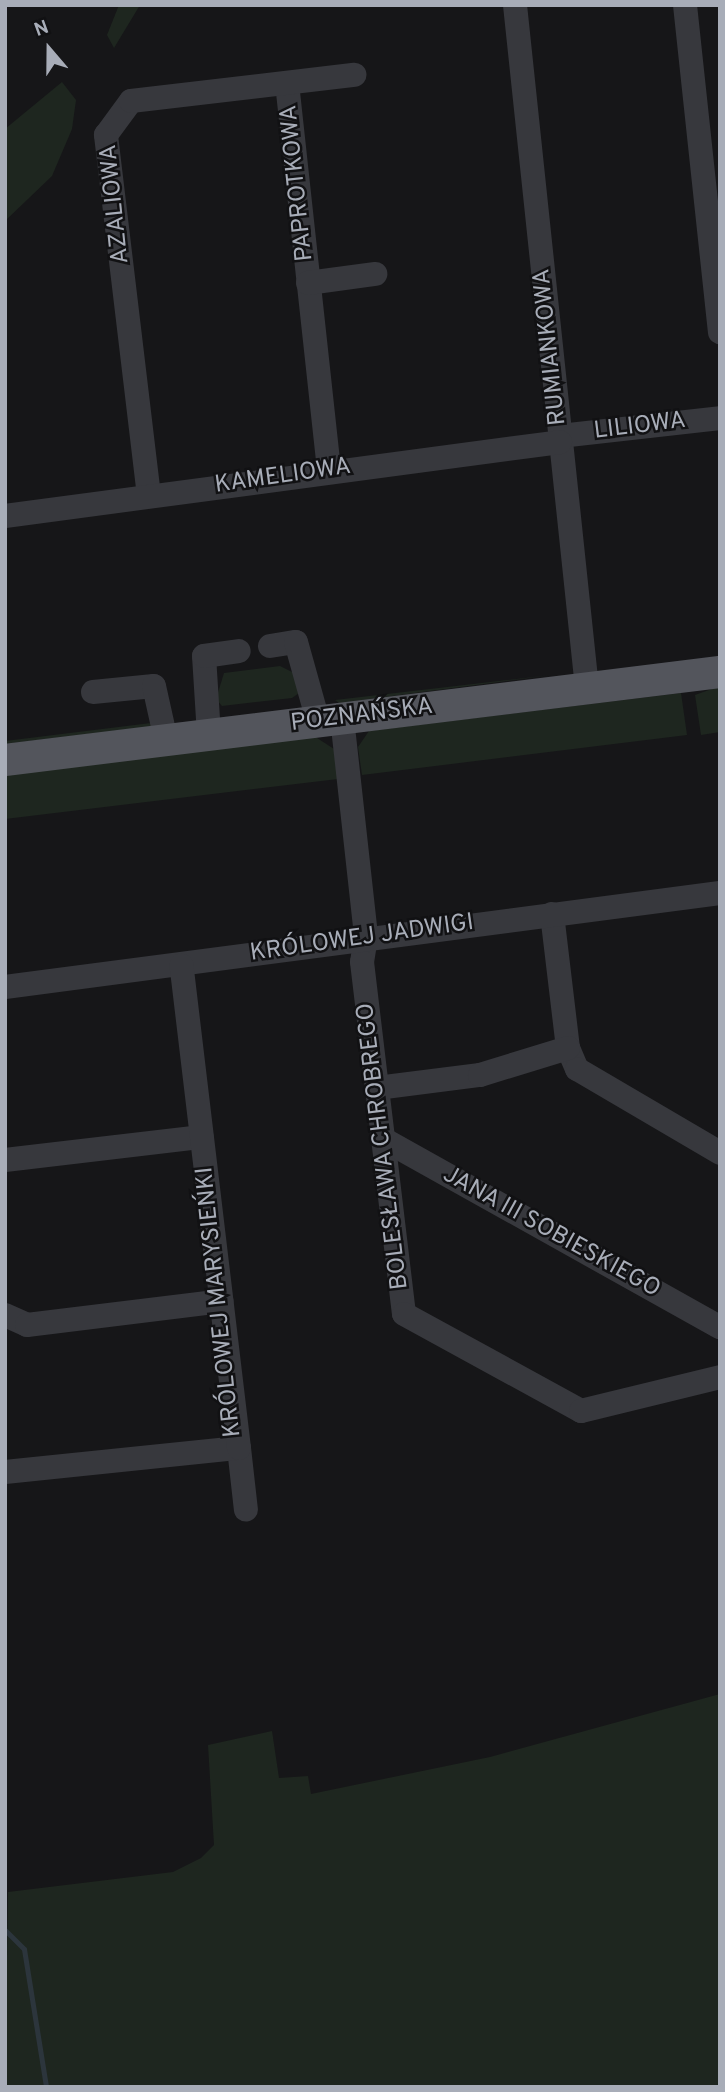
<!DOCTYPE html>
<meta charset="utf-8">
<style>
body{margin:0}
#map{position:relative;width:725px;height:2092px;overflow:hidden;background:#161618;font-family:Overpass,sans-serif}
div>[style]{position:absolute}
.green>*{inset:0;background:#1e261f}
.stream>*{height:5px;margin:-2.5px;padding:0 2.5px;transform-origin:2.5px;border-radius:2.5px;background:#2c353c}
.minor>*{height:24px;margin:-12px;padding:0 12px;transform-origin:12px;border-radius:12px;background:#37383d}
.major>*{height:32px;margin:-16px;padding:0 16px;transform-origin:16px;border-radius:16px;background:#53555c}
span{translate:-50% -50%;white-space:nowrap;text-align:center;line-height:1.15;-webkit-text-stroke:5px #111113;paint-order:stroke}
.street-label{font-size:24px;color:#a8adb8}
.frame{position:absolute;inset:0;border:7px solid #a8adb8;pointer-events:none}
.north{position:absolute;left:14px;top:14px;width:70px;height:70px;-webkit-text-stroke:5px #111113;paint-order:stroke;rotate:340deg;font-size:19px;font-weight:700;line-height:28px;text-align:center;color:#a8adb8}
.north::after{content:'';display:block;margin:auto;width:24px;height:32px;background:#a8adb8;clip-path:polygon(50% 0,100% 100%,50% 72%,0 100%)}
</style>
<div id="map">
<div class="green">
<i style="clip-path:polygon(119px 5px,140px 5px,114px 48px,107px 35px)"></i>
<i style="clip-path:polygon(62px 82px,76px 100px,72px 129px,52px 176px,5px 221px,5px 129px)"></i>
<i style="clip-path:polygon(280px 666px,296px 674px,302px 691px,292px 698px,222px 706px,216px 699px,224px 673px)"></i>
<i style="clip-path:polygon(551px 675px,339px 703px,335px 700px)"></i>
<i style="clip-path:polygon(720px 686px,720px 732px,701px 735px,695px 695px)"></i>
<i style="clip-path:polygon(681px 693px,687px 735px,362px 775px,358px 747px,369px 731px)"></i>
<i style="clip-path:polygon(159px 722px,155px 726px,5px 744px,5px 741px)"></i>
<i style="clip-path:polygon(314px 736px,334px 749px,338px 779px,5px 819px,5px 774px)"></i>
<i style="clip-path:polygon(720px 1694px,720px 2087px,5px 2087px,8px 1892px,173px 1872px,201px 1858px,214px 1845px,208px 1745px,272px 1731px,279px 1778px,308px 1776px,311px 1794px,490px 1757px)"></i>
</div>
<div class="stream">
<i style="left:5px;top:1930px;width:27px;rotate:45deg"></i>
<i style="left:24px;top:1949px;width:140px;rotate:80.9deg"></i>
</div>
<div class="minor">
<i style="left:515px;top:5px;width:687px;rotate:83.98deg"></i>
<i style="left:685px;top:5px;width:329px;rotate:83.9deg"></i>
<i style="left:287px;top:83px;width:389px;rotate:83.8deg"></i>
<i style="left:308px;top:283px;width:68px;rotate:-7.7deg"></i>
<i style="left:560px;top:436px;width:161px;rotate:-6.4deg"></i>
<i style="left:149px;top:496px;width:364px;rotate:-96.8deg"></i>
<i style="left:106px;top:135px;width:42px;rotate:-53.7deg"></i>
<i style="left:131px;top:101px;width:225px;rotate:-6.7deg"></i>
<i style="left:5px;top:516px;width:560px;rotate:-7.59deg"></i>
<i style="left:270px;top:646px;width:26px;rotate:-9deg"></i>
<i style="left:296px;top:642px;width:82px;rotate:74.4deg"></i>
<i style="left:93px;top:692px;width:61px;rotate:-5.6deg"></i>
<i style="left:154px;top:686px;width:55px;rotate:77.5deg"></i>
<i style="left:342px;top:718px;width:220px;rotate:83.7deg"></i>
<i style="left:366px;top:937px;width:25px;rotate:99deg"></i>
<i style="left:362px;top:962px;width:354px;rotate:83.2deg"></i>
<i style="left:404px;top:1314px;width:202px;rotate:28.7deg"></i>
<i style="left:581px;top:1411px;width:143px;rotate:-13.7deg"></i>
<i style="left:209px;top:735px;width:79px;rotate:-93.6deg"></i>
<i style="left:204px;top:656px;width:35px;rotate:-8deg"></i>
<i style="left:552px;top:914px;width:135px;rotate:83.2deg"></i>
<i style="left:568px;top:1048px;width:23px;rotate:67deg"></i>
<i style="left:577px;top:1069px;width:166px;rotate:30.4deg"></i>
<i style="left:5px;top:987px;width:721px;rotate:-7.49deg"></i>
<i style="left:377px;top:1088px;width:104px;rotate:-7.2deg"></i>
<i style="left:480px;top:1075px;width:92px;rotate:-17.1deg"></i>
<i style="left:383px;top:1139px;width:386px;rotate:29.2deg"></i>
<i style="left:5px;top:1160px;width:198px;rotate:-6.7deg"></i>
<i style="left:5px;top:1315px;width:24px;rotate:24deg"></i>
<i style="left:27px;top:1325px;width:196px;rotate:-7deg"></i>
<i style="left:239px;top:1448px;width:62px;rotate:83.6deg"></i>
<i style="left:5px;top:1472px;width:235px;rotate:-5.9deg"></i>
<i style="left:239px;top:1448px;width:486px;rotate:-96.8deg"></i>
</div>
<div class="major">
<i style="left:5px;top:760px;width:720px;rotate:-7.02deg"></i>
</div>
<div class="street-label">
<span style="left:298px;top:183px;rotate:-96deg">PAPROTKOWA</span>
<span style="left:116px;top:204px;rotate:-96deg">AZALIOWA</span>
<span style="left:551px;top:347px;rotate:-96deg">RUMIANKOWA</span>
<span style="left:640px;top:427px;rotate:-7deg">LILIOWA</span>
<span style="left:283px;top:477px;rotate:-8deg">KAMELIOWA</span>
<span style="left:362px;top:716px;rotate:-7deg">POZNAŃSKA</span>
<span style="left:362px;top:939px;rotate:-8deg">KRÓLOWEJ JADWIGI</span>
<span style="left:384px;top:1146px;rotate:-97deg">BOLESŁAWA CHROBREGO</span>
<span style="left:551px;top:1233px;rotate:29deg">JANA III SOBIESKIEGO</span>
<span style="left:220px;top:1302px;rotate:-96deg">KRÓLOWEJ MARYSIEŃKI</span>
</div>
<div class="frame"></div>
<div class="north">N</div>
</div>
